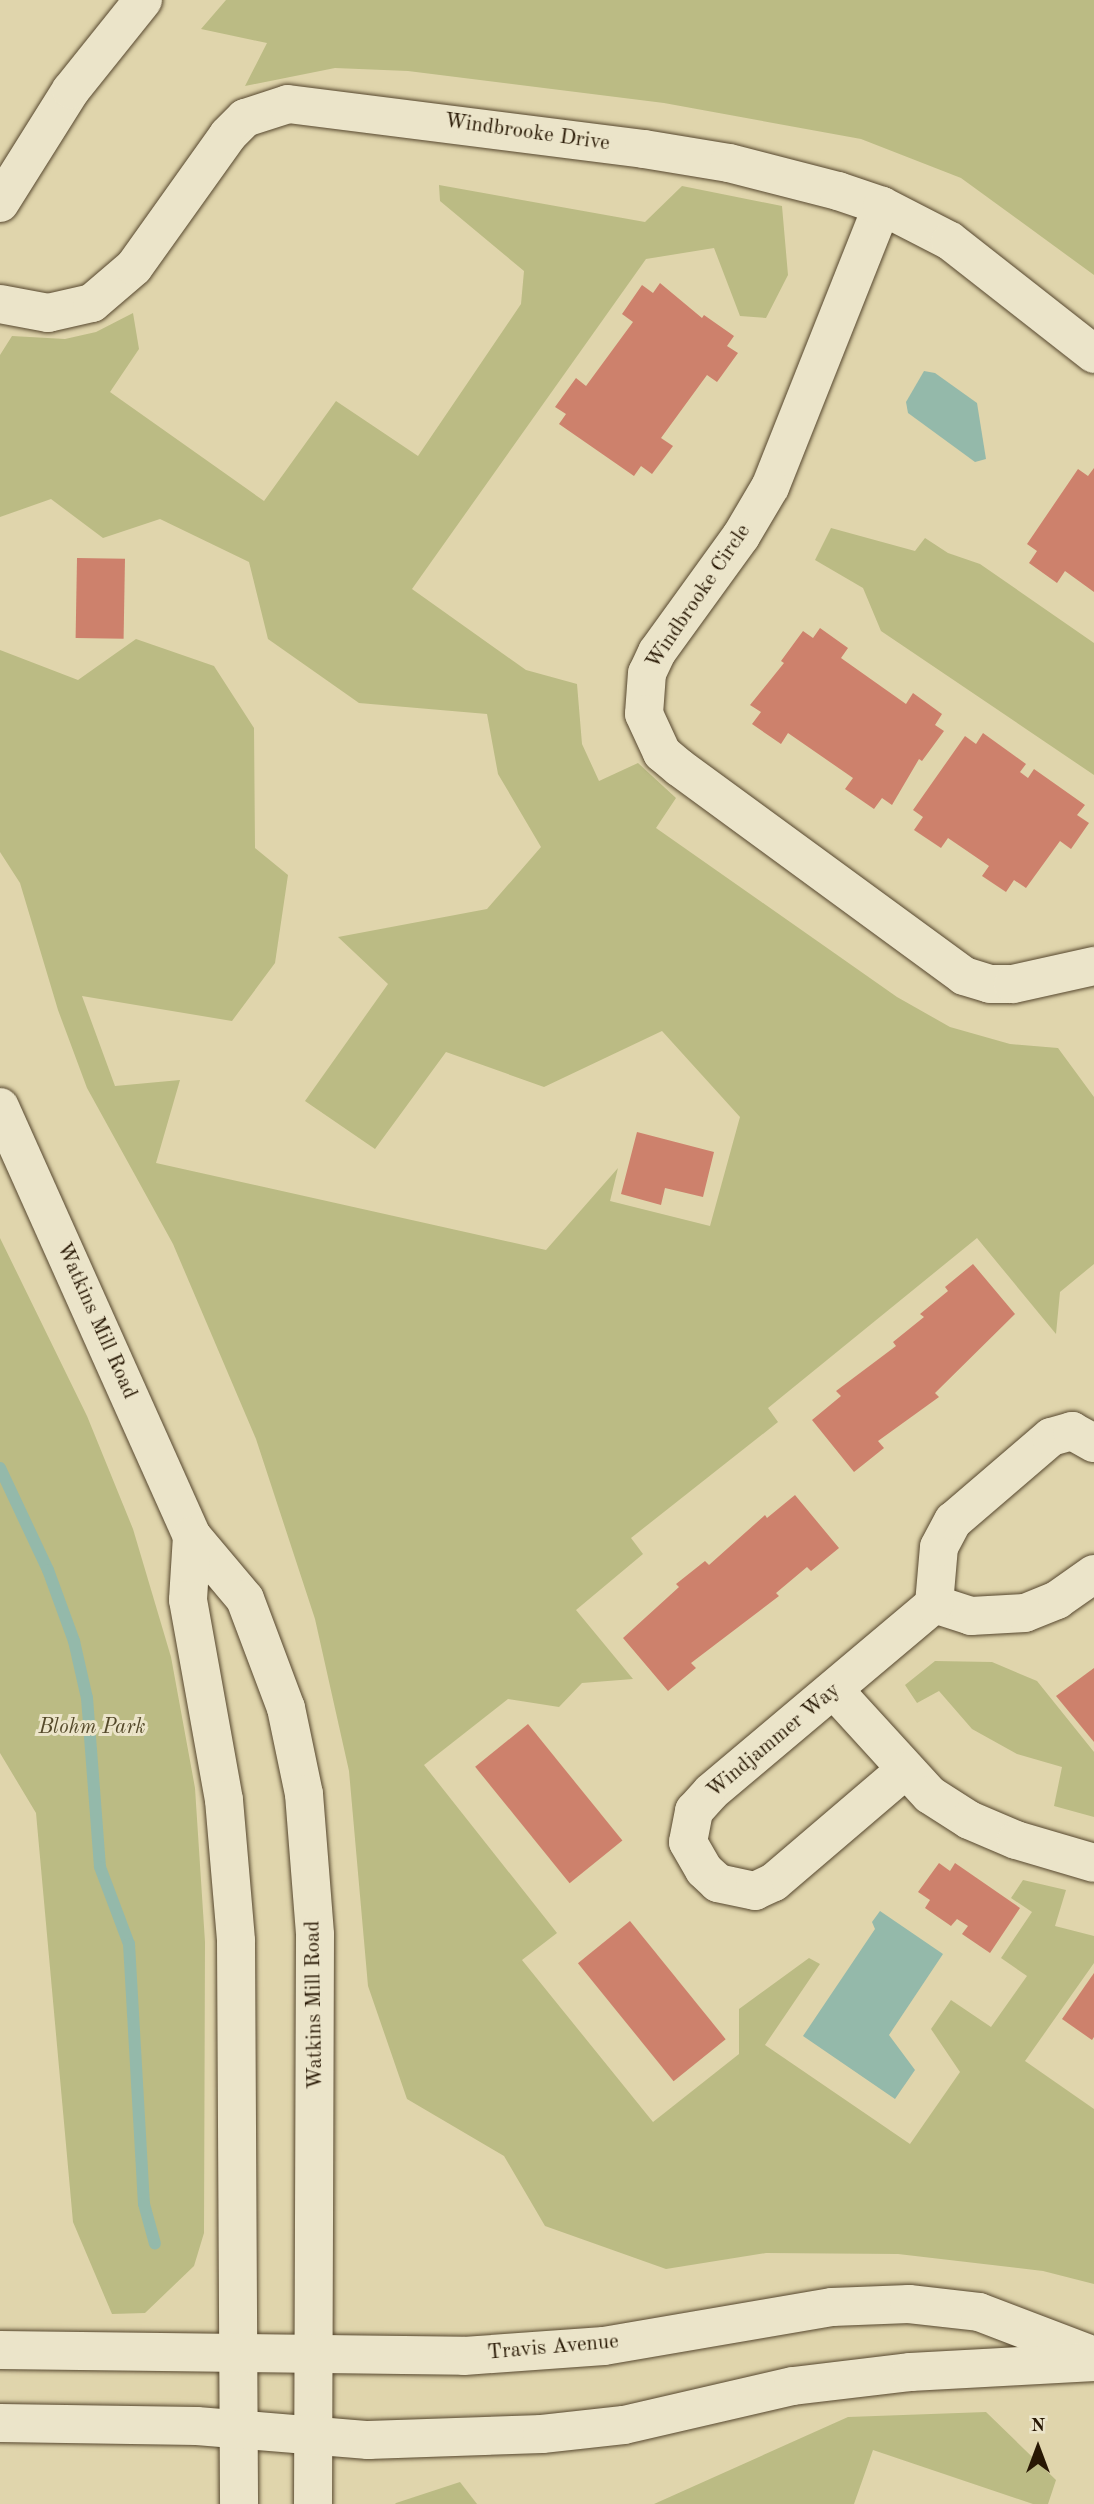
<!DOCTYPE html>
<style>
body{margin:0}
#map{position:relative;width:1094px;height:2504px;overflow:hidden;background:#e0d5ac;font-family:"Old Standard TT",serif}
div>[style]{position:absolute}
.green>*{inset:0;background:#bbbb84}
.water>*{inset:0;background:#94b9aa}
.stream>*{height:12px;margin:-6px;padding:0 6px;transform-origin:6px;border-radius:6px;background:#94b9aa}
.building>*{inset:0;background:#cd816c;transform-origin:0 0}
.roads{filter:drop-shadow(0 0 2px #56472e) drop-shadow(0 0 2px #56472e)}
.minor>*{height:38px;margin:-19px;padding:0 19px;transform-origin:19px;border-radius:19px;background:#ebe4c9}
span{translate:-50% -50%;white-space:nowrap;text-align:center;line-height:1.15;-webkit-text-stroke:6px #ebe4c9;paint-order:stroke}
.street-label{font-size:21px;color:#281804}
.park-label{font-size:21px;color:#54492a;font-style:italic}
.north{position:absolute;left:1003px;top:2413px;width:70px;height:70px;-webkit-text-stroke:5px #ebe4c9;paint-order:stroke;rotate:0deg;font-size:19px;font-weight:700;line-height:28px;text-align:center;color:#281804}
.north::after{content:'';display:block;margin:auto;width:24px;height:32px;background:#281804;clip-path:polygon(50% 0,100% 100%,50% 72%,0 100%)}
</style>
<div id="map">
<div class="green">
<i style="clip-path:polygon(226px 0,1094px 0,1094px 275px,961px 178px,861px 139px,664px 103px,408px 71px,335px 68px,245px 86px,267px 43px,201px 29px)"></i>
<i style="clip-path:polygon(439px 185px,645px 222px,682px 186px,782px 206px,788px 275px,766px 318px,740px 316px,714px 248px,646px 259px,412px 589px,526px 670px,577px 684px,582px 744px,599px 781px,638px 763px,676px 798px,656px 828px,897px 997px,950px 1027px,1010px 1044px,1058px 1048px,1094px 1097px,1094px 1264px,1060px 1292px,1056px 1334px,977px 1238px,768px 1408px,778px 1422px,631px 1538px,643px 1554px,576px 1610px,633px 1679px,582px 1683px,559px 1707px,508px 1699px,424px 1765px,557px 1933px,522px 1960px,653px 2122px,739px 2054px,739px 2009px,809px 1958px,820px 1964px,765px 2045px,910px 2144px,960px 2072px,931px 2029px,951px 2000px,991px 2027px,1027px 1976px,1001px 1958px,1032px 1912px,1011px 1898px,1023px 1880px,1066px 1890px,1055px 1926px,1094px 1936px,1094px 1963px,1025px 2061px,1094px 2109px,1094px 2284px,1043px 2271px,898px 2254px,766px 2253px,666px 2269px,545px 2226px,504px 2156px,407px 2099px,368px 1986px,349px 1771px,315px 1619px,256px 1439px,173px 1244px,87px 1088px,58px 1010px,20px 883px,0 852px,0 650px,78px 680px,136px 639px,214px 666px,254px 728px,255px 848px,288px 875px,275px 963px,232px 1021px,82px 996px,115px 1086px,180px 1080px,156px 1163px,546px 1250px,618px 1168px,610px 1201px,710px 1226px,740px 1117px,662px 1031px,544px 1087px,446px 1052px,375px 1149px,305px 1101px,388px 984px,338px 937px,487px 909px,541px 847px,498px 774px,487px 714px,359px 703px,268px 639px,249px 562px,160px 519px,103px 538px,51px 499px,0 517px,0 355px,12px 336px,65px 339px,96px 332px,133px 313px,139px 349px,110px 392px,264px 501px,336px 401px,418px 456px,521px 304px,524px 271px,440px 201px)"></i>
<i style="clip-path:polygon(831px 528px,915px 551px,925px 538px,948px 553px,980px 564px,1094px 643px,1094px 775px,881px 631px,863px 588px,815px 560px)"></i>
<i style="clip-path:polygon(0 1238px,87px 1416px,133px 1529px,171px 1657px,195px 1788px,205px 1942px,204px 2233px,194px 2266px,145px 2313px,112px 2314px,73px 2222px,36px 1813px,0 1753px)"></i>
<i style="clip-path:polygon(935px 1661px,992px 1662px,1037px 1681px,1094px 1752px,1094px 1817px,1054px 1806px,1062px 1767px,1017px 1754px,972px 1729px,939px 1691px,917px 1703px,905px 1685px)"></i>
<i style="clip-path:polygon(986px 2412px,1056px 2480px,1048px 2504px,1033px 2504px,873px 2450px,854px 2504px,654px 2504px,848px 2417px)"></i>
<i style="clip-path:polygon(460px 2482px,477px 2504px,395px 2504px,396px 2503px)"></i>
</div>
<div class="water">
<i style="clip-path:polygon(924px 371px,935px 373px,977px 403px,986px 459px,975px 462px,908px 413px,906px 402px)"></i>
<i style="clip-path:polygon(880px 1911px,943px 1954px,889px 2035px,915px 2070px,895px 2099px,803px 2036px,875px 1929px,872px 1922px)"></i>
</div>
<div class="stream">
<i style="left:0;top:1468px;width:113px;rotate:64.8deg"></i>
<i style="left:48px;top:1570px;width:76px;rotate:69.9deg"></i>
<i style="left:74px;top:1641px;width:58px;rotate:77.2deg"></i>
<i style="left:87px;top:1698px;width:169px;rotate:85.6deg"></i>
<i style="left:100px;top:1867px;width:82px;rotate:69.4deg"></i>
<i style="left:129px;top:1944px;width:260px;rotate:86.7deg"></i>
<i style="left:144px;top:2204px;width:41px;rotate:74.6deg"></i>
</div>
<div class="building">
<i style="clip-path:polygon(660px 283px,702px 318px,704px 315px,734px 336px,727px 346px,738px 353px,717px 382px,707px 375px,661px 438px,673px 446px,652px 474px,641px 466px,634px 476px,559px 424px,566px 414px,555px 407px,576px 378px,586px 386px,633px 322px,622px 314px,642px 285px,653px 293px)"></i>
<i style="clip-path:polygon(1094px 468px,1094px 592px,1065px 571px,1057px 583px,1029px 563px,1037px 551px,1027px 544px,1078px 469px,1088px 476px)"></i>
<i style="left:77px;top:558px;width:48px;height:80px;rotate:1deg"></i>
<i style="clip-path:polygon(820px 628px,848px 648px,841px 658px,906px 704px,913px 693px,942px 714px,935px 725px,944px 731px,922px 761px,919px 759px,892px 805px,882px 798px,874px 809px,845px 789px,853px 778px,788px 733px,781px 744px,752px 724px,761px 712px,750px 705px,784px 663px,781px 661px,803px 631px,813px 638px)"></i>
<i style="clip-path:polygon(983px 733px,1026px 764px,1020px 772px,1028px 778px,1034px 769px,1085px 805px,1077px 815px,1089px 823px,1071px 849px,1060px 841px,1026px 888px,1014px 880px,1006px 892px,982px 876px,989px 866px,948px 838px,941px 848px,914px 830px,923px 817px,913px 810px,965px 736px,976px 744px)"></i>
<i style="clip-path:polygon(637px 1132px,714px 1152px,703px 1197px,665px 1188px,661px 1205px,621px 1194px)"></i>
<i style="clip-path:polygon(973px 1264px,1015px 1314px,935px 1393px,939px 1397px,878px 1441px,884px 1448px,854px 1472px,812px 1420px,841px 1396px,836px 1391px,896px 1346px,893px 1342px,924px 1317px,920px 1314px,948px 1291px,945px 1287px)"></i>
<i style="clip-path:polygon(795px 1495px,839px 1548px,811px 1571px,807px 1567px,776px 1593px,779px 1596px,691px 1663px,696px 1668px,668px 1691px,623px 1638px,679px 1587px,676px 1584px,705px 1561px,709px 1565px,765px 1515px,767px 1518px)"></i>
<i style="clip-path:polygon(1094px 1668px,1094px 1742px,1056px 1696px)"></i>
<i style="left:528px;top:1724px;width:150px;height:68px;rotate:51deg"></i>
<i style="clip-path:polygon(939px 1863px,950px 1871px,955px 1863px,1020px 1908px,990px 1953px,962px 1934px,968px 1926px,957px 1919px,951px 1926px,925px 1908px,930px 1900px,918px 1892px)"></i>
<i style="left:630px;top:1921px;width:152px;height:67px;rotate:51deg"></i>
<i style="clip-path:polygon(1094px 1973px,1094px 2037px,1092px 2040px,1062px 2019px)"></i>
</div>
<div class="roads">
<div class="minor">
<i style="left:0;top:203px;width:133px;rotate:-57.9deg"></i>
<i style="left:71px;top:90px;width:115px;rotate:-51.3deg"></i>
<i style="left:882px;top:206px;width:302px;rotate:111.7deg"></i>
<i style="left:770px;top:487px;width:57px;rotate:120.6deg"></i>
<i style="left:741px;top:536px;width:143px;rotate:125.9deg"></i>
<i style="left:657px;top:652px;width:23px;rotate:115deg"></i>
<i style="left:647px;top:673px;width:41px;rotate:94.2deg"></i>
<i style="left:644px;top:714px;width:43px;rotate:65.2deg"></i>
<i style="left:662px;top:753px;width:23px;rotate:40deg"></i>
<i style="left:680px;top:768px;width:352px;rotate:36.2deg"></i>
<i style="left:964px;top:976px;width:27px;rotate:17deg"></i>
<i style="left:990px;top:984px;width:23px"></i>
<i style="left:1013px;top:984px;width:83px;rotate:-12.5deg"></i>
<i style="left:0;top:304px;width:49px;rotate:10.6deg"></i>
<i style="left:48px;top:313px;width:45px;rotate:-12.8deg"></i>
<i style="left:92px;top:303px;width:55px;rotate:-40.6deg"></i>
<i style="left:134px;top:267px;width:162px;rotate:-54.5deg"></i>
<i style="left:228px;top:135px;width:24px;rotate:-45deg"></i>
<i style="left:245px;top:118px;width:45px;rotate:-18deg"></i>
<i style="left:288px;top:104px;width:359px;rotate:7.2deg"></i>
<i style="left:644px;top:149px;width:86px;rotate:9.4deg"></i>
<i style="left:729px;top:163px;width:113px;rotate:14.4deg"></i>
<i style="left:838px;top:191px;width:46px;rotate:18.8deg"></i>
<i style="left:882px;top:206px;width:76px;rotate:27.2deg"></i>
<i style="left:950px;top:241px;width:183px;rotate:38.1deg"></i>
<i style="left:0;top:1107px;width:470px;rotate:65.9deg"></i>
<i style="left:192px;top:1536px;width:82px;rotate:49.9deg"></i>
<i style="left:245px;top:1599px;width:116px;rotate:69.4deg"></i>
<i style="left:286px;top:1708px;width:88px;rotate:78.2deg"></i>
<i style="left:304px;top:1794px;width:141px;rotate:85.5deg"></i>
<i style="left:315px;top:1935px;width:569px;rotate:90.2deg"></i>
<i style="left:192px;top:1536px;width:64px;rotate:93.6deg"></i>
<i style="left:188px;top:1600px;width:203px;rotate:79.8deg"></i>
<i style="left:224px;top:1800px;width:142px;rotate:85.1deg"></i>
<i style="left:236px;top:1941px;width:563px;rotate:89.69deg"></i>
<i style="left:934px;top:1604px;width:39px;rotate:18deg"></i>
<i style="left:971px;top:1616px;width:54px;rotate:-3.2deg"></i>
<i style="left:1025px;top:1613px;width:35px;rotate:-22deg"></i>
<i style="left:1057px;top:1600px;width:45px;rotate:-35.1deg"></i>
<i style="left:834px;top:1690px;width:142px;rotate:47.6deg"></i>
<i style="left:930px;top:1795px;width:46px;rotate:32.7deg"></i>
<i style="left:969px;top:1820px;width:51px;rotate:23.1deg"></i>
<i style="left:1016px;top:1840px;width:81px;rotate:16.4deg"></i>
<i style="left:904px;top:1771px;width:171px;rotate:139.5deg"></i>
<i style="left:774px;top:1882px;width:21px;rotate:155deg"></i>
<i style="left:755px;top:1891px;width:38px;rotate:-168deg"></i>
<i style="left:718px;top:1883px;width:19px;rotate:-137deg"></i>
<i style="left:704px;top:1870px;width:32px;rotate:-120deg"></i>
<i style="left:688px;top:1842px;width:32px;rotate:-79deg"></i>
<i style="left:694px;top:1811px;width:25px;rotate:-48deg"></i>
<i style="left:711px;top:1792px;width:292px;rotate:-40.1deg"></i>
<i style="left:934px;top:1604px;width:57px;rotate:-85deg"></i>
<i style="left:939px;top:1547px;width:30px;rotate:-62deg"></i>
<i style="left:953px;top:1521px;width:129px;rotate:-40.6deg"></i>
<i style="left:1051px;top:1437px;width:22px;rotate:-16deg"></i>
<i style="left:1072px;top:1431px;width:25px;rotate:29deg"></i>
<i style="left:0;top:2350px;width:464px;rotate:0.7deg"></i>
<i style="left:464px;top:2356px;width:140px;rotate:-4.1deg"></i>
<i style="left:604px;top:2346px;width:231px;rotate:-9.7deg"></i>
<i style="left:832px;top:2307px;width:77px;rotate:-2.2deg"></i>
<i style="left:909px;top:2304px;width:70px;rotate:6.5deg"></i>
<i style="left:979px;top:2312px;width:123px;rotate:20.9deg"></i>
<i style="left:0;top:2423px;width:197px;rotate:0.9deg"></i>
<i style="left:197px;top:2426px;width:172px;rotate:4.7deg"></i>
<i style="left:368px;top:2440px;width:174px;rotate:-2deg"></i>
<i style="left:542px;top:2434px;width:82px;rotate:-6.3deg"></i>
<i style="left:624px;top:2425px;width:173px;rotate:-13deg"></i>
<i style="left:793px;top:2386px;width:119px;rotate:-6.8deg"></i>
<i style="left:911px;top:2372px;width:183px;rotate:-3.1deg"></i>
</div>
</div>
<div class="street-label">
<span style="left:527px;top:133px;rotate:8deg">Windbrooke Drive</span>
<span style="left:699px;top:597px;rotate:-56deg">Windbrooke Circle</span>
<span style="left:96px;top:1321px;rotate:66deg">Watkins Mill Road</span>
<span style="left:774px;top:1741px;rotate:-40deg">Windjammer Way</span>
<span style="left:315px;top:2005px;rotate:-91deg">Watkins Mill Road</span>
<span style="left:553px;top:2348px;rotate:-5deg">Travis Avenue</span>
</div>
<div class="park-label">
<span style="left:92px;top:1728px">Blohm Park</span>
</div>
<div class="north">N</div>
</div>
